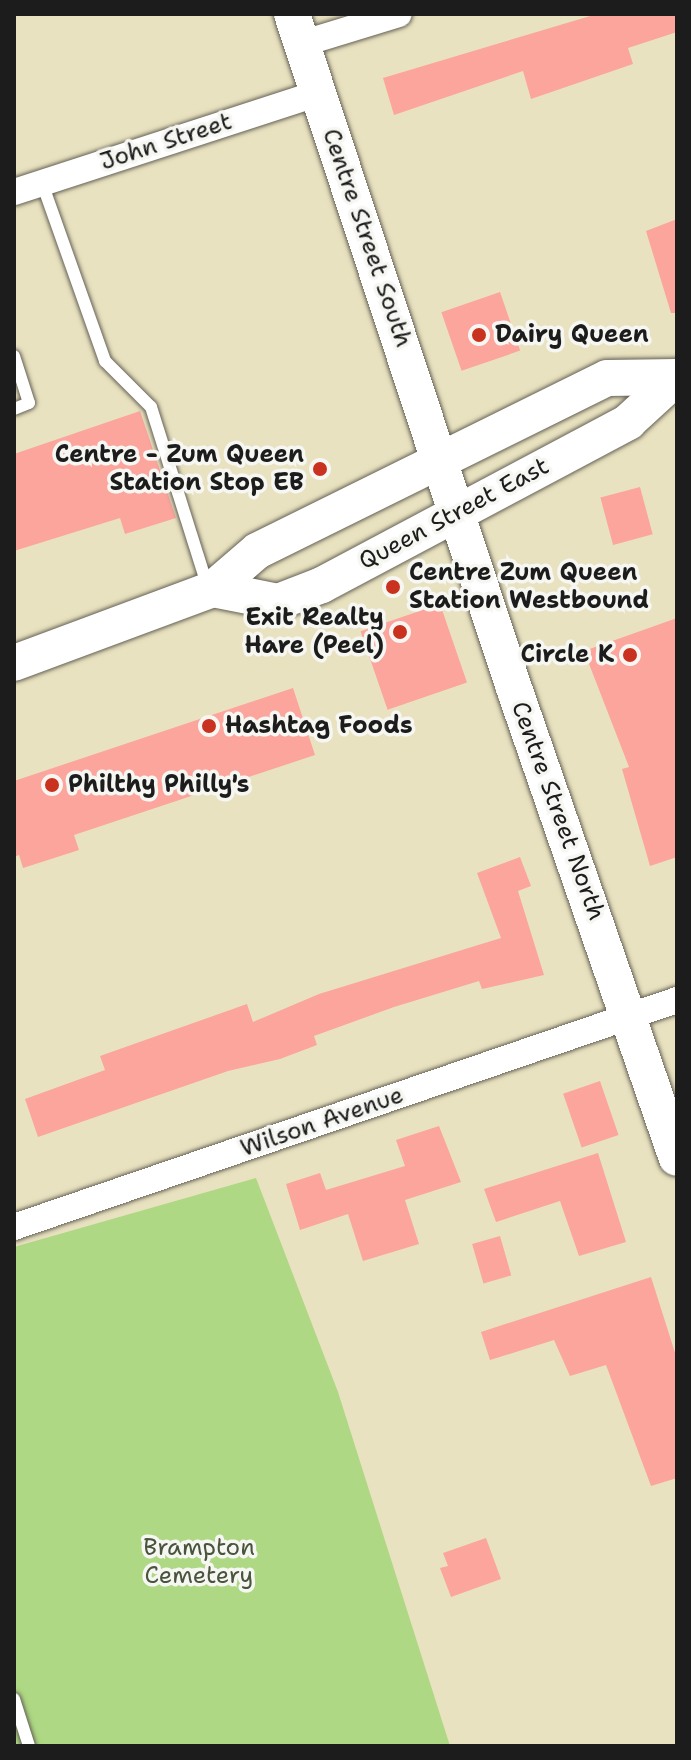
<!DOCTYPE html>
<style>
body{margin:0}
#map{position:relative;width:691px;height:1760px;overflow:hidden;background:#e9e2c0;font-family:"Shantell Sans",sans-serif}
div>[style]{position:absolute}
.green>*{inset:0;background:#aed883}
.building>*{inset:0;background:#fba59d;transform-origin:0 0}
.roads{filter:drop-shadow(0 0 2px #646155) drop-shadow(0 0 2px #646155)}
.lane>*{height:12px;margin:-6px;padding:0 6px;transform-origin:6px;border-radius:6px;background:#fff}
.street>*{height:26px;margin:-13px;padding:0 13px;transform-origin:13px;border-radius:13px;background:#fff}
.secondary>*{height:36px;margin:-18px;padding:0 18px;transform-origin:18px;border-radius:18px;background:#fff}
.dots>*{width:22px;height:22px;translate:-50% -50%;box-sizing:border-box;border:4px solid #f6f6f2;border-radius:50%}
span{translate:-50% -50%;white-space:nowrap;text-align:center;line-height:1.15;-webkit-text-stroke:7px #f6f6f2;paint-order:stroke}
.street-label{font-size:24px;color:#1c1c1c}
.poi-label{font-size:24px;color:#1c1c1c;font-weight:700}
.left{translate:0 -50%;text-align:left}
.right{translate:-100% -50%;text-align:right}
.park-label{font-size:24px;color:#48543b}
.frame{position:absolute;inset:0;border:16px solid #1c1c1c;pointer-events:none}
</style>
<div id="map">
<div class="green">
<i style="clip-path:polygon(256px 1178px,338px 1392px,450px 1746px,14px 1746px,14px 1247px)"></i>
</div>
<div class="building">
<i style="clip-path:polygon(597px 14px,677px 14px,677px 32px,628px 48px,633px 64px,531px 99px,523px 71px,394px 115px,383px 78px)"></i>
<i style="clip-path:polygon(677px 219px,677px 313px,671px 313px,646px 231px)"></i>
<i style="left:500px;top:292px;width:62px;height:62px;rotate:71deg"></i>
<i style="clip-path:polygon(140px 411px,176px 518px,125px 534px,120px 518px,14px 551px,14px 454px)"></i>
<i style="left:640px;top:487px;width:49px;height:41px;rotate:75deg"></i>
<i style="left:440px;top:604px;width:83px;height:84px;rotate:71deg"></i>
<i style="clip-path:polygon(677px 618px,677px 857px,650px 866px,622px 769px,629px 767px,584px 651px)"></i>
<i style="clip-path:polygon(293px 688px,315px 755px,74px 835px,79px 850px,23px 868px,19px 855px,14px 857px,14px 781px)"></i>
<i style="clip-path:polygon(520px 857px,531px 886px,518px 891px,544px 975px,482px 989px,479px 981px,394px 1007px,314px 1036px,317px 1045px,280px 1059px,228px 1071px,38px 1137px,25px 1099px,105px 1070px,100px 1056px,247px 1004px,253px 1022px,319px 994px,501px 938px,477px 873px)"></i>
<i style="left:600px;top:1081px;width:57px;height:39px;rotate:71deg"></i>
<i style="clip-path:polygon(439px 1126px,461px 1182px,405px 1200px,419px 1244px,363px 1261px,348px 1214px,300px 1230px,286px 1184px,320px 1173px,326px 1190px,405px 1166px,396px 1140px)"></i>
<i style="clip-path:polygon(598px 1153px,626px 1242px,579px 1256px,560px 1201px,496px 1222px,484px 1189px)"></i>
<i style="left:500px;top:1236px;width:41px;height:29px;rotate:74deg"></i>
<i style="clip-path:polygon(651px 1277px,677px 1359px,677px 1478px,651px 1486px,606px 1365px,570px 1376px,554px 1340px,490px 1360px,481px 1332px)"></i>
<i style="clip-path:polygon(486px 1538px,501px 1579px,451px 1597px,440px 1568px,448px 1566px,443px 1553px)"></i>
</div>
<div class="roads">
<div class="lane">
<i style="left:42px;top:183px;width:189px;rotate:70.5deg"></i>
<i style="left:105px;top:361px;width:65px;rotate:45deg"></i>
<i style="left:151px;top:407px;width:190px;rotate:72.5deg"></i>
<i style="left:14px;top:356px;width:49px;rotate:72.3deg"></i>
<i style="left:29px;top:403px;width:16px;rotate:158deg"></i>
<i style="left:14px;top:1699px;width:49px;rotate:72.3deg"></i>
</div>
<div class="street">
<i style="left:301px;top:44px;width:102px;rotate:-17deg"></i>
<i style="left:14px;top:192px;width:321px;rotate:-18deg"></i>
<i style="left:14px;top:1227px;width:701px;rotate:-18.9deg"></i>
</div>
<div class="secondary">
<i style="left:292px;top:14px;width:710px;rotate:71.77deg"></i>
<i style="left:514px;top:688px;width:497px;rotate:70.9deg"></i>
<i style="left:213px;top:589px;width:66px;rotate:11.3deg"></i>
<i style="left:278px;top:602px;width:47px;rotate:-21.1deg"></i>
<i style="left:322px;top:585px;width:347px;rotate:-28deg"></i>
<i style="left:628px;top:422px;width:67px;rotate:-42.6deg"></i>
<i style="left:14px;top:663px;width:212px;rotate:-20.4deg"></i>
<i style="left:213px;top:589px;width:58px;rotate:-40.8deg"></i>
<i style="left:257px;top:551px;width:390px;rotate:-26.3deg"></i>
<i style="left:607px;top:378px;width:70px;rotate:-0.8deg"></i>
</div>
</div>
<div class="dots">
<i style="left:479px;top:335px;background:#c8321e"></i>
<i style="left:320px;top:469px;background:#c8321e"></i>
<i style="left:393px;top:587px;background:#c8321e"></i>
<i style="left:400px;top:632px;background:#c8321e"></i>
<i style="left:630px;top:655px;background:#c8321e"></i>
<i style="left:209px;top:726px;background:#c8321e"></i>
<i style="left:52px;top:785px;background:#c8321e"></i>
</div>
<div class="street-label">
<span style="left:166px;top:142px;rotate:-18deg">John Street</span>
<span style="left:367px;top:238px;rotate:71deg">Centre Street South</span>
<span style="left:454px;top:514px;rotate:-28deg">Queen Street East</span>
<span style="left:558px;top:811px;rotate:70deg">Centre Street North</span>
<span style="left:322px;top:1122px;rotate:-19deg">Wilson Avenue</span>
</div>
<div class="poi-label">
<span class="left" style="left:495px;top:335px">Dairy Queen</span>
<span class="right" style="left:304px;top:469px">Centre - Zum Queen<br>Station Stop EB</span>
<span class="left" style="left:409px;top:587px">Centre Zum Queen<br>Station Westbound</span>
<span class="right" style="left:384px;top:632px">Exit Realty<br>Hare (Peel)</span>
<span class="right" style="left:614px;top:655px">Circle K</span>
<span class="left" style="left:225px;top:726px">Hashtag Foods</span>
<span class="left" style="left:68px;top:785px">Philthy Philly's</span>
</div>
<div class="park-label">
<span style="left:199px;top:1562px">Brampton<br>Cemetery</span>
</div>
<div class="frame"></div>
</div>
